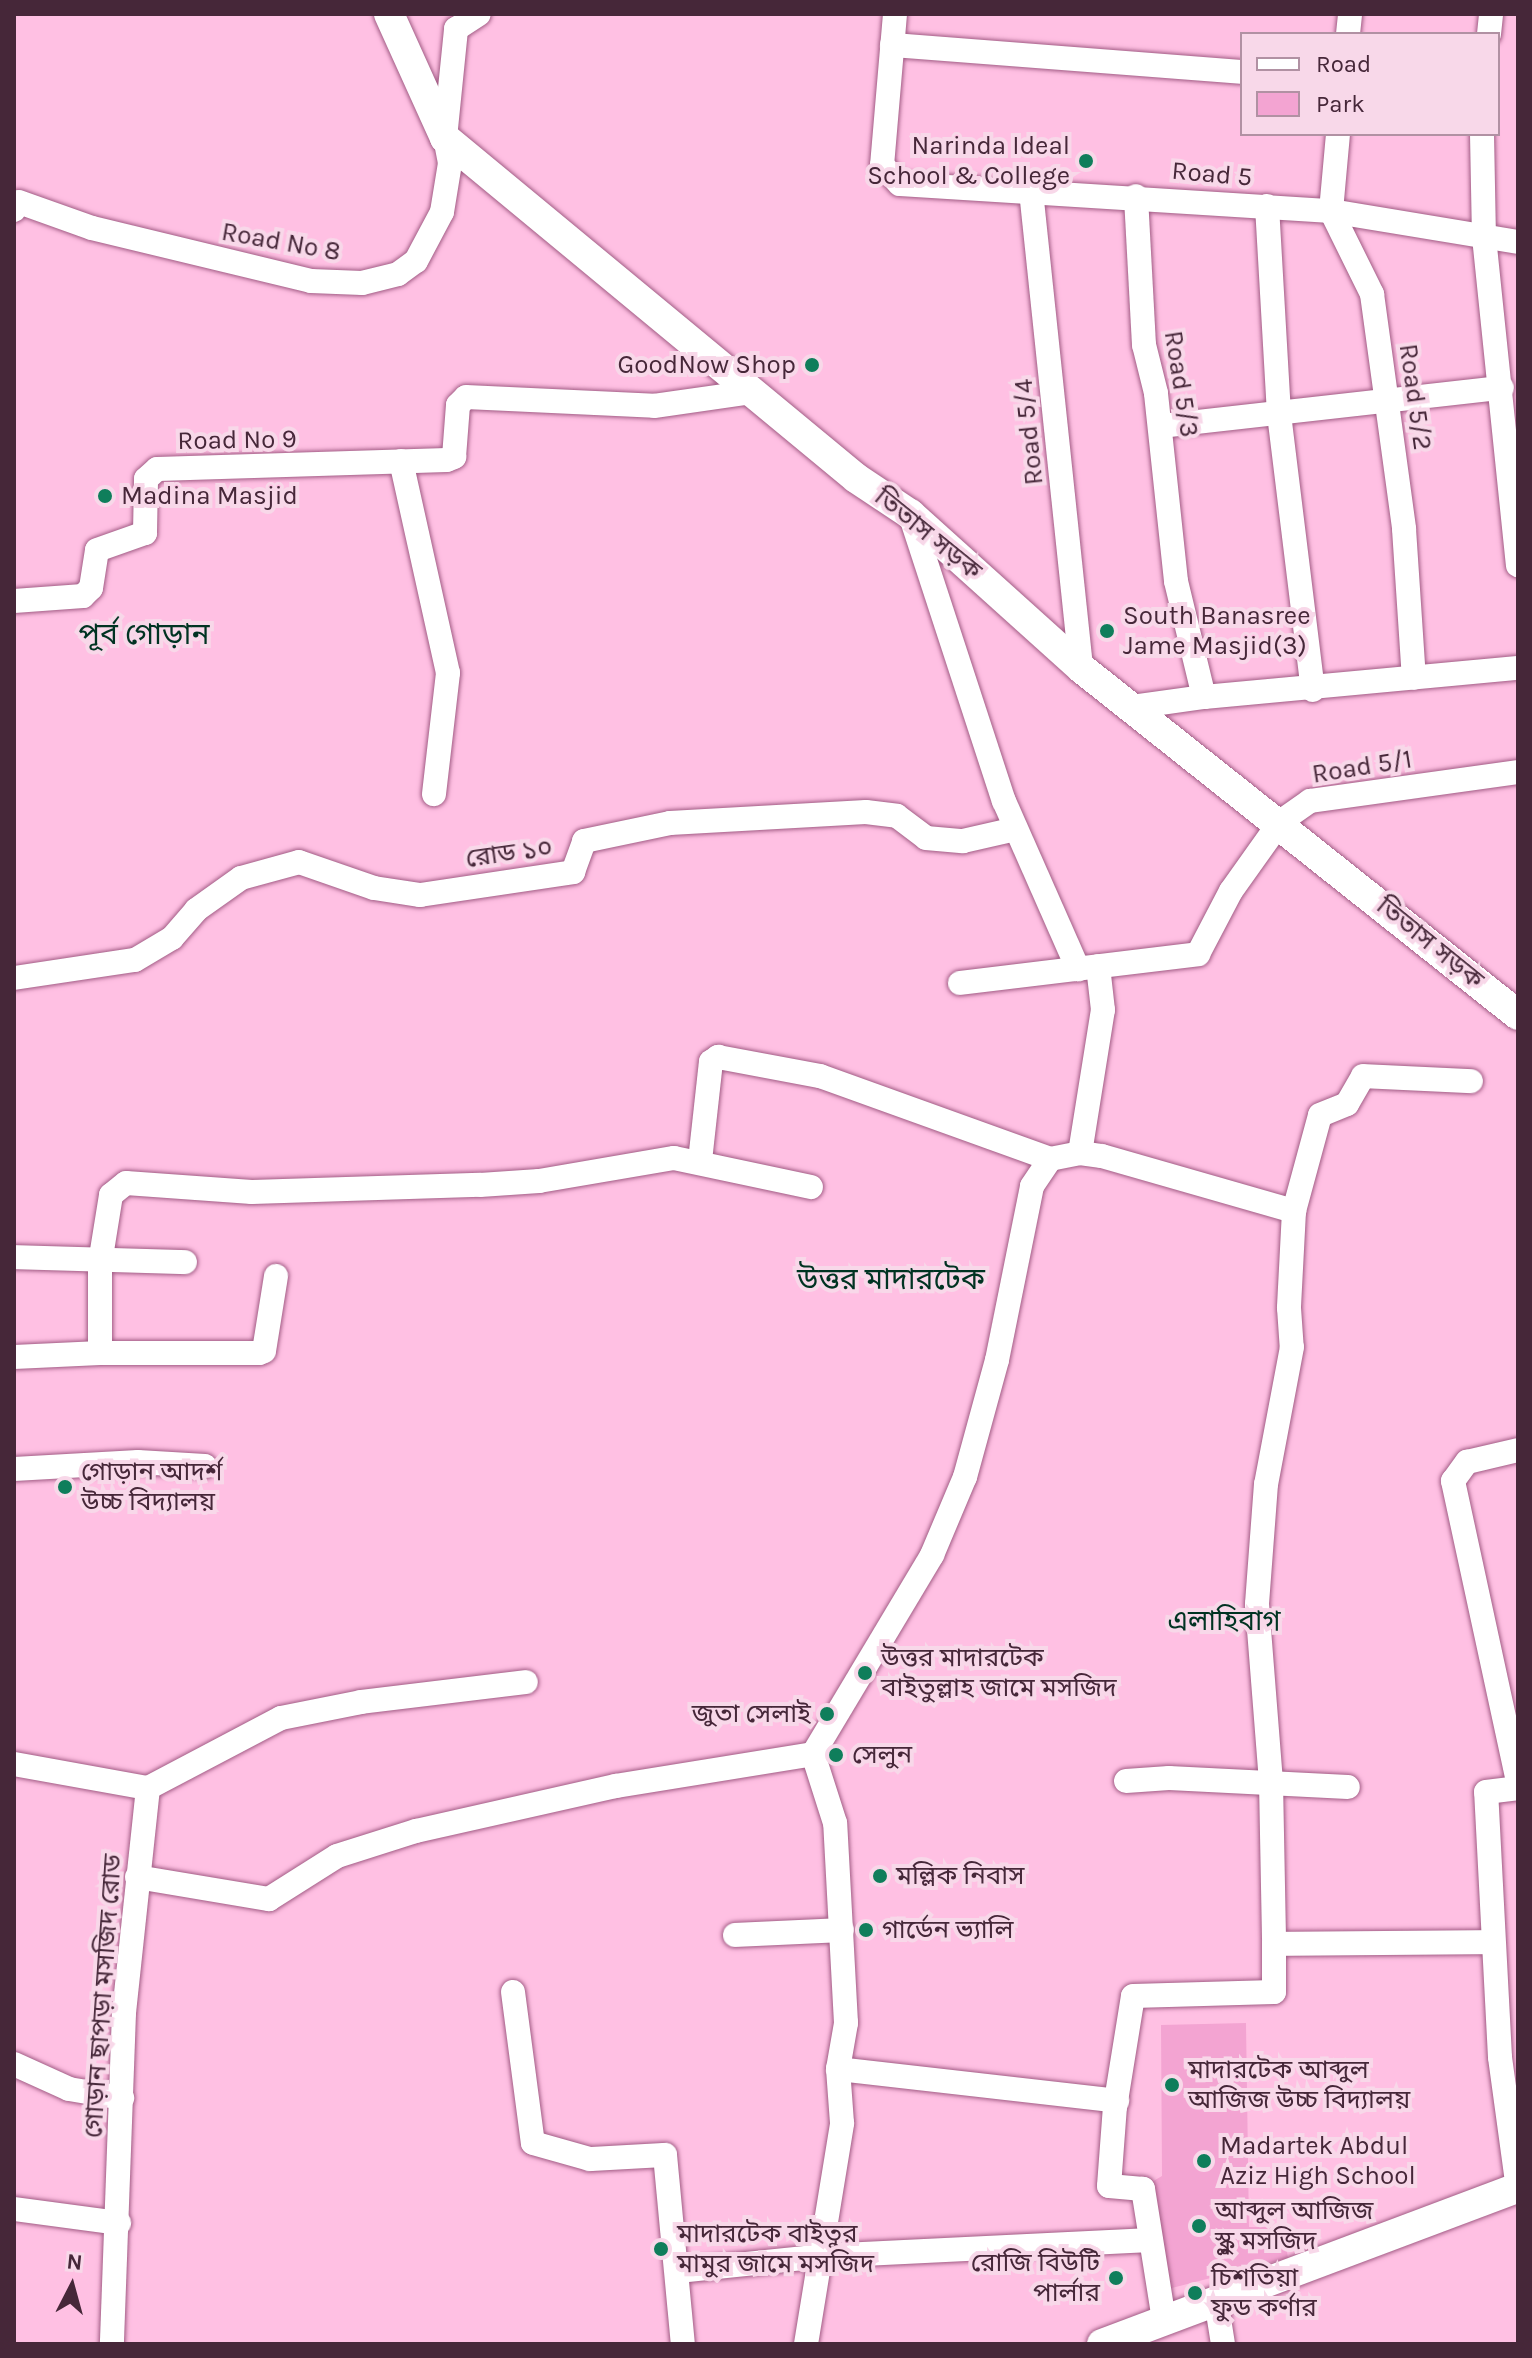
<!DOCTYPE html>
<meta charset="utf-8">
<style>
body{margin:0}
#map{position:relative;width:1532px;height:2358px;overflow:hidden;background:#ffc0e3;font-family:Karla,"Noto Sans Bengali",sans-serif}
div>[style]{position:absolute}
.green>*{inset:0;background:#f3a4d2}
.roads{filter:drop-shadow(0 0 2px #a25c85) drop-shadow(0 0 2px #a25c85)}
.minor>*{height:24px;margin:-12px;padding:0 12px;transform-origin:12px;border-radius:12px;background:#fff}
.tertiary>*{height:30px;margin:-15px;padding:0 15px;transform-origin:15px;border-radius:15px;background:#fff}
.dots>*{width:22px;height:22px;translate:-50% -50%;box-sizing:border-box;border:4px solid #f8d8e9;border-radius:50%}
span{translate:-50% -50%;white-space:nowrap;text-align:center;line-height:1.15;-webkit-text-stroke:8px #f8d8e9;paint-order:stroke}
.poi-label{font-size:26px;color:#462739}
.right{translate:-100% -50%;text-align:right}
.left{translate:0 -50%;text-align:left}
.street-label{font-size:26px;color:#462739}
.neighbourhood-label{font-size:28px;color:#032}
.quarter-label{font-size:30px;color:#032}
.frame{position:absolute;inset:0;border:16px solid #462739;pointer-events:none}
.legend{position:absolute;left:1240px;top:32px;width:260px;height:104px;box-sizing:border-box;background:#f8d8e9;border:2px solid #b191a3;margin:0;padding:10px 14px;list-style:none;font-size:24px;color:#462739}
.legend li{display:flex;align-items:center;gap:16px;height:40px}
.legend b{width:40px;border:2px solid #b191a3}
.north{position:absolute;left:32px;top:2246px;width:80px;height:80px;-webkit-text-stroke:6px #f8d8e9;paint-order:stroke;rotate:6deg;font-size:22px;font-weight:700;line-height:32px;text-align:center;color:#462739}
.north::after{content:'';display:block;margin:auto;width:28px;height:36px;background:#462739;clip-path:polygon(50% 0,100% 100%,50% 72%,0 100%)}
</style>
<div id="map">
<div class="green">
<i style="clip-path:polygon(1246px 2023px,1249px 2227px,1283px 2227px,1288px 2258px,1168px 2289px,1150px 2183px,1162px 2176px,1161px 2025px)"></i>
</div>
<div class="roads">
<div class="minor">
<i style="left:895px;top:14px;width:152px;rotate:94.9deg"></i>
<i style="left:882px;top:165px;width:26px;rotate:47deg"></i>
<i style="left:900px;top:184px;width:432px;rotate:3.6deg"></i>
<i style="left:1331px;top:211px;width:190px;rotate:9.4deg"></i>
<i style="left:1348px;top:34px;width:20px;rotate:-84deg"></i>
<i style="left:1489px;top:34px;width:20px;rotate:-84deg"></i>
<i style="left:892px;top:45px;width:351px;rotate:4.4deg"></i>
<i style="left:1338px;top:134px;width:77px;rotate:95.2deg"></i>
<i style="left:1331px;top:211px;width:93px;rotate:63.7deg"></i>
<i style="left:1372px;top:294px;width:237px;rotate:82.2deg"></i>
<i style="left:1404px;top:529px;width:149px;rotate:86.2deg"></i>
<i style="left:1482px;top:134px;width:103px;rotate:88.9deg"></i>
<i style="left:1484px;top:237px;width:330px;rotate:84.1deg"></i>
<i style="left:1031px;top:191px;width:480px;rotate:84deg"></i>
<i style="left:1267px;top:206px;width:208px;rotate:86.7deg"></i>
<i style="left:1279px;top:414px;width:278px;rotate:83deg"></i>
<i style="left:14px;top:210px;width:9px;rotate:-58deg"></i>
<i style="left:19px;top:202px;width:77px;rotate:19.6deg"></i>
<i style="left:92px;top:228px;width:225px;rotate:13.6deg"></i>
<i style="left:311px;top:281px;width:51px;rotate:2.2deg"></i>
<i style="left:362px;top:283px;width:37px;rotate:-14deg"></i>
<i style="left:398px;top:274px;width:22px;rotate:-36deg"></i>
<i style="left:416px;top:261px;width:55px;rotate:-62deg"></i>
<i style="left:442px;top:212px;width:50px;rotate:-80.7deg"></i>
<i style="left:450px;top:163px;width:25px;rotate:-101deg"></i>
<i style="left:445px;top:138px;width:110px;rotate:-84.2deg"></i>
<i style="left:456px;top:29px;width:27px;rotate:-33deg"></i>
<i style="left:1161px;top:426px;width:343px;rotate:-6.4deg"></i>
<i style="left:401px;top:461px;width:217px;rotate:77.5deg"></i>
<i style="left:448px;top:673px;width:122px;rotate:96.6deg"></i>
<i style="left:910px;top:514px;width:302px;rotate:71.9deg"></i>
<i style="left:1004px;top:801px;width:184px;rotate:66.2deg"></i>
<i style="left:14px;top:601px;width:69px;rotate:-4.1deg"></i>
<i style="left:83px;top:596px;width:11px;rotate:-45deg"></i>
<i style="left:91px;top:588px;width:38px;rotate:-81deg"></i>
<i style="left:97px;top:550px;width:51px;rotate:-19.5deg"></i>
<i style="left:145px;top:533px;width:54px;rotate:-88.9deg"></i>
<i style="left:146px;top:479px;width:15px;rotate:-42deg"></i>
<i style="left:157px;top:469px;width:290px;rotate:-1.8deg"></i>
<i style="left:447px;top:460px;width:8px;rotate:-23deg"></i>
<i style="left:454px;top:457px;width:52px;rotate:-85.6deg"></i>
<i style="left:458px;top:405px;width:11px;rotate:-45deg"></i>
<i style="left:466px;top:397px;width:188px;rotate:2.7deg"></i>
<i style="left:654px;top:406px;width:98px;rotate:-8.2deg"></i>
<i style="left:1204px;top:697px;width:315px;rotate:-5.3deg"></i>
<i style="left:1132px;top:707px;width:73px;rotate:-7.9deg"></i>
<i style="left:1204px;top:697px;width:119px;rotate:-103.6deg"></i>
<i style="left:1176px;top:581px;width:189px;rotate:-96.1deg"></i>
<i style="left:1156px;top:393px;width:49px;rotate:-104deg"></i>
<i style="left:1144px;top:345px;width:149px;rotate:-93.1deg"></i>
<i style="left:14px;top:978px;width:122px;rotate:-8.5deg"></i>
<i style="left:135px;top:960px;width:43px;rotate:-30.7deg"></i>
<i style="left:172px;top:938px;width:37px;rotate:-49deg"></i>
<i style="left:196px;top:910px;width:55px;rotate:-35.4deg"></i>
<i style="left:241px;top:878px;width:60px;rotate:-15.4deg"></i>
<i style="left:299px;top:862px;width:79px;rotate:19.1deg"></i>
<i style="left:374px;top:888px;width:47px;rotate:8.7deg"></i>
<i style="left:420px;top:895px;width:155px;rotate:-8.5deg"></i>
<i style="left:573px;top:872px;width:33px;rotate:-70deg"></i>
<i style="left:584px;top:841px;width:88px;rotate:-11.8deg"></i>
<i style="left:670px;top:823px;width:196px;rotate:-3.2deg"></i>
<i style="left:866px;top:812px;width:31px;rotate:7deg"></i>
<i style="left:897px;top:816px;width:36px;rotate:37deg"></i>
<i style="left:926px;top:838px;width:37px;rotate:5deg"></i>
<i style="left:963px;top:841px;width:54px;rotate:-12.8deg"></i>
<i style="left:960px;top:983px;width:240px;rotate:-6.9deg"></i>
<i style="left:1198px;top:954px;width:71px;rotate:-62.4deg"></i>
<i style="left:1231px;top:891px;width:85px;rotate:-54.6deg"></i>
<i style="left:1280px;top:822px;width:37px;rotate:-35deg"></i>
<i style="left:1310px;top:801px;width:210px;rotate:-7.9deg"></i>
<i style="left:1080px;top:1153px;width:145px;rotate:-80.9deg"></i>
<i style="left:1103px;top:1010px;width:44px;rotate:-96.5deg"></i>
<i style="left:700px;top:1161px;width:100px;rotate:-83.7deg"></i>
<i style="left:711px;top:1062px;width:9px;rotate:-36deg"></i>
<i style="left:718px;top:1057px;width:104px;rotate:10.6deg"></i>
<i style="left:820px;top:1076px;width:245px;rotate:19.8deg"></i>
<i style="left:1294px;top:1211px;width:99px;rotate:-74.8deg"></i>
<i style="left:1320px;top:1115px;width:29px;rotate:-22deg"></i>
<i style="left:1347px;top:1104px;width:32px;rotate:-60deg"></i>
<i style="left:1363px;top:1076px;width:108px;rotate:2.7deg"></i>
<i style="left:14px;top:1257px;width:171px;rotate:1.7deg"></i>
<i style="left:100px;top:1353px;width:159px"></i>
<i style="left:259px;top:1353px;width:5px;rotate:-22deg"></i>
<i style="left:264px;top:1351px;width:76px;rotate:-80.9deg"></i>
<i style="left:14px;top:1357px;width:86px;rotate:-2.7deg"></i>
<i style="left:100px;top:1353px;width:90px;rotate:-90deg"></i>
<i style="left:100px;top:1263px;width:69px;rotate:-80.8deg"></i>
<i style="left:111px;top:1195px;width:19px;rotate:-39deg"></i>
<i style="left:126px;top:1183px;width:126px;rotate:4.1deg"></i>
<i style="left:252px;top:1192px;width:228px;rotate:-1.8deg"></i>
<i style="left:480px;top:1185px;width:59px;rotate:-3.9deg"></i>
<i style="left:539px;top:1181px;width:137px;rotate:-9.7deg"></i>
<i style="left:674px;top:1158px;width:140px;rotate:12deg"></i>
<i style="left:14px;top:1469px;width:124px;rotate:-3.2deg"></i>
<i style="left:138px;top:1462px;width:67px;rotate:3.4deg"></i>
<i style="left:14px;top:1764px;width:136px;rotate:10.2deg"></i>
<i style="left:148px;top:1788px;width:226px;rotate:96.1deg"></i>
<i style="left:124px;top:2013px;width:331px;rotate:92.1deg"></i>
<i style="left:1126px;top:1781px;width:43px;rotate:-4deg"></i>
<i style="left:1169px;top:1778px;width:179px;rotate:2.9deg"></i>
<i style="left:148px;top:1788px;width:150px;rotate:-27.8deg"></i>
<i style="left:281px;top:1718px;width:82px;rotate:-11.3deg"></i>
<i style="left:361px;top:1702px;width:166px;rotate:-6.9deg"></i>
<i style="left:137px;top:1877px;width:134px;rotate:9.5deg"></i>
<i style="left:269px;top:1899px;width:80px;rotate:-32.3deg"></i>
<i style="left:337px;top:1856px;width:83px;rotate:-17.6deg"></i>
<i style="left:416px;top:1831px;width:205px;rotate:-12.7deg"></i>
<i style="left:616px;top:1786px;width:200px;rotate:-9.2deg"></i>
<i style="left:735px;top:1935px;width:107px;rotate:-2.7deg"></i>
<i style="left:513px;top:1992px;width:152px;rotate:82.5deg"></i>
<i style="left:533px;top:2143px;width:59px;rotate:15.7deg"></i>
<i style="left:590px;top:2159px;width:75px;rotate:-3.1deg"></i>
<i style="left:665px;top:2155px;width:190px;rotate:84.6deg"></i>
<i style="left:14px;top:2064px;width:60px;rotate:24.4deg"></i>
<i style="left:69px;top:2089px;width:54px;rotate:9.6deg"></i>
<i style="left:838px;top:2069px;width:281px;rotate:6.5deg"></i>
<i style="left:1518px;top:2189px;width:133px;rotate:-97.8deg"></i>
<i style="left:1500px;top:2057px;width:265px;rotate:-93deg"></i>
<i style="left:1486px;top:1792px;width:31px;rotate:-7deg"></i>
<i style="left:1517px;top:1788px;width:11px;rotate:-90deg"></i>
<i style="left:1517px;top:1777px;width:303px;rotate:-102.2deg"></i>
<i style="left:1453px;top:1481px;width:24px;rotate:-54deg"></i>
<i style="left:1467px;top:1462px;width:52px;rotate:-13.2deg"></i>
<i style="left:14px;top:2209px;width:106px;rotate:7.6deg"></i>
<i style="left:678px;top:2271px;width:145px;rotate:-5.9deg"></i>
<i style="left:822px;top:2256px;width:329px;rotate:-2.8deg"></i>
<i style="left:1216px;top:2300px;width:45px;rotate:81deg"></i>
<i style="left:1164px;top:2320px;width:133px;rotate:-99.1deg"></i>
<i style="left:1143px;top:2189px;width:34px;rotate:-175deg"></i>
<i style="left:1109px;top:2186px;width:79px;rotate:-85.7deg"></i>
<i style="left:1115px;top:2107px;width:112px;rotate:-80.8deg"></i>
<i style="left:1133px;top:1996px;width:141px;rotate:-1.6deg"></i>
<i style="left:1274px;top:1992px;width:48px;rotate:-90deg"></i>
<i style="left:1274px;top:1944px;width:219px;rotate:-0.5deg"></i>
<i style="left:806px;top:2344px;width:224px;rotate:-80.7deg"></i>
<i style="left:842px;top:2123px;width:54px;rotate:-94.2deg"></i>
<i style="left:838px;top:2069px;width:47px;rotate:-80.1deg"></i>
<i style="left:846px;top:2023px;width:200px;rotate:-93.1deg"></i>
<i style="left:835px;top:1823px;width:72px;rotate:-107.7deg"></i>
<i style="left:813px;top:1754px;width:232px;rotate:-59.1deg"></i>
<i style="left:932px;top:1555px;width:85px;rotate:-67.1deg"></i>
<i style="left:965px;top:1477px;width:121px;rotate:-74.7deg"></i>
<i style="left:997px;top:1360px;width:177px;rotate:-78.6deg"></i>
<i style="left:1032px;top:1186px;width:32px;rotate:-56deg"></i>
<i style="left:1050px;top:1159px;width:31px;rotate:-11deg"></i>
<i style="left:1080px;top:1153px;width:22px;rotate:8deg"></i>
<i style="left:1102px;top:1156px;width:200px;rotate:16deg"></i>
<i style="left:1294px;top:1211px;width:97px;rotate:93deg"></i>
<i style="left:1289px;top:1308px;width:39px;rotate:86deg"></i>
<i style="left:1292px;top:1347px;width:139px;rotate:100.7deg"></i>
<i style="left:1266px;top:1484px;width:120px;rotate:94.3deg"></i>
<i style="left:1257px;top:1604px;width:179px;rotate:85.5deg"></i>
<i style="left:1271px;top:1782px;width:162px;rotate:88.9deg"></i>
</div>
<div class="tertiary">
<i style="left:389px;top:14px;width:136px;rotate:65.7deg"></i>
<i style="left:445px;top:138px;width:533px;rotate:39.6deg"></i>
<i style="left:856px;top:478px;width:65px;rotate:33.7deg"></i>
<i style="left:910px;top:514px;width:230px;rotate:42deg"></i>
<i style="left:1081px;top:668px;width:558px;rotate:38.45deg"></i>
<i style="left:1102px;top:2344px;width:444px;rotate:-20.6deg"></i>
</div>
</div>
<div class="dots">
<i style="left:1086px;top:161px;background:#0f7e5b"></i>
<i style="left:812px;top:365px;background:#0f7e5b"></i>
<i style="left:105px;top:496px;background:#0f7e5b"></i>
<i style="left:1107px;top:631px;background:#0f7e5b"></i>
<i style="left:65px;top:1487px;background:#0f7e5b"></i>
<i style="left:865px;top:1673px;background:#0f7e5b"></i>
<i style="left:827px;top:1714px;background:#0f7e5b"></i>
<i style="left:836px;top:1755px;background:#0f7e5b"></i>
<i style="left:880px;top:1876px;background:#0f7e5b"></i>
<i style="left:866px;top:1930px;background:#0f7e5b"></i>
<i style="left:1172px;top:2085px;background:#0f7e5b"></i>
<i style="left:1204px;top:2161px;background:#0f7e5b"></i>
<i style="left:1199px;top:2226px;background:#0f7e5b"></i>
<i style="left:661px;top:2249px;background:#0f7e5b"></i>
<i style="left:1116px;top:2278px;background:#0f7e5b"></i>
<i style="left:1195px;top:2293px;background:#0f7e5b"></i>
</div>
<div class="poi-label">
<span class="right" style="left:1070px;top:161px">Narinda Ideal<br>School &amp; College</span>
<span class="right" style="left:796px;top:365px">GoodNow Shop</span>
<span class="left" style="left:121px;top:496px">Madina Masjid</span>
<span class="left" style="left:1123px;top:631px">South Banasree<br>Jame Masjid(3)</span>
<span class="left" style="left:81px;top:1487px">গোড়ান আদর্শ<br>উচ্চ বিদ্যালয়</span>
<span class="left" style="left:881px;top:1673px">উত্তর মাদারটেক<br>বাইতুল্লাহ জামে মসজিদ</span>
<span class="right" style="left:811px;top:1714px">জুতা সেলাই</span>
<span class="left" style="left:852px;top:1755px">সেলুন</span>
<span class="left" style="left:896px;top:1876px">মল্লিক নিবাস</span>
<span class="left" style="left:882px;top:1930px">গার্ডেন ভ্যালি</span>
<span class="left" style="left:1188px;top:2085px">মাদারটেক আব্দুল<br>আজিজ উচ্চ বিদ্যালয়</span>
<span class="left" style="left:1220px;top:2161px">Madartek Abdul<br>Aziz High School</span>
<span class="left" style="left:1215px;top:2226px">আব্দুল আজিজ<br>স্কুল মসজিদ</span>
<span class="left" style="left:677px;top:2249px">মাদারটেক বাইতুর<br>মামুর জামে মসজিদ</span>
<span class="right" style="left:1100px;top:2278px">রোজি বিউটি<br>পার্লার</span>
<span class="left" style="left:1211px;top:2293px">চিশতিয়া<br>ফুড কর্ণার</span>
</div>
<div class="street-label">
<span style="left:1212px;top:174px;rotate:5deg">Road 5</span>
<span style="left:281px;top:242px;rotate:10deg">Road No 8</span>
<span style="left:1181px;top:384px;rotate:81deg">Road 5/3</span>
<span style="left:1415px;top:397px;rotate:82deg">Road 5/2</span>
<span style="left:1029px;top:432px;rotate:-96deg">Road 5/4</span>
<span style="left:237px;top:440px;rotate:-1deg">Road No 9</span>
<span style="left:928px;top:534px;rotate:39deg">তিতাস সড়ক</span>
<span style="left:1362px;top:767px;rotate:-9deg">Road 5/1</span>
<span style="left:509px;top:853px;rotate:-8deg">রোড ১০</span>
<span style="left:1430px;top:943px;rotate:39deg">তিতাস সড়ক</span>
<span style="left:103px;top:1996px;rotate:-86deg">গোড়ান ছাপড়া মসজিদ রোড</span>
</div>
<div class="neighbourhood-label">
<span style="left:1224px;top:1621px">এলাহিবাগ</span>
</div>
<div class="quarter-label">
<span style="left:144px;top:634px">পূর্ব গোড়ান</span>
<span style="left:891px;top:1279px">উত্তর মাদারটেক</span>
</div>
<div class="frame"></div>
<ul class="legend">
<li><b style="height:10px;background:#fff"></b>Road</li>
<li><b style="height:22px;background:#f3a4d2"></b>Park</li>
</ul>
<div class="north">N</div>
</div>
